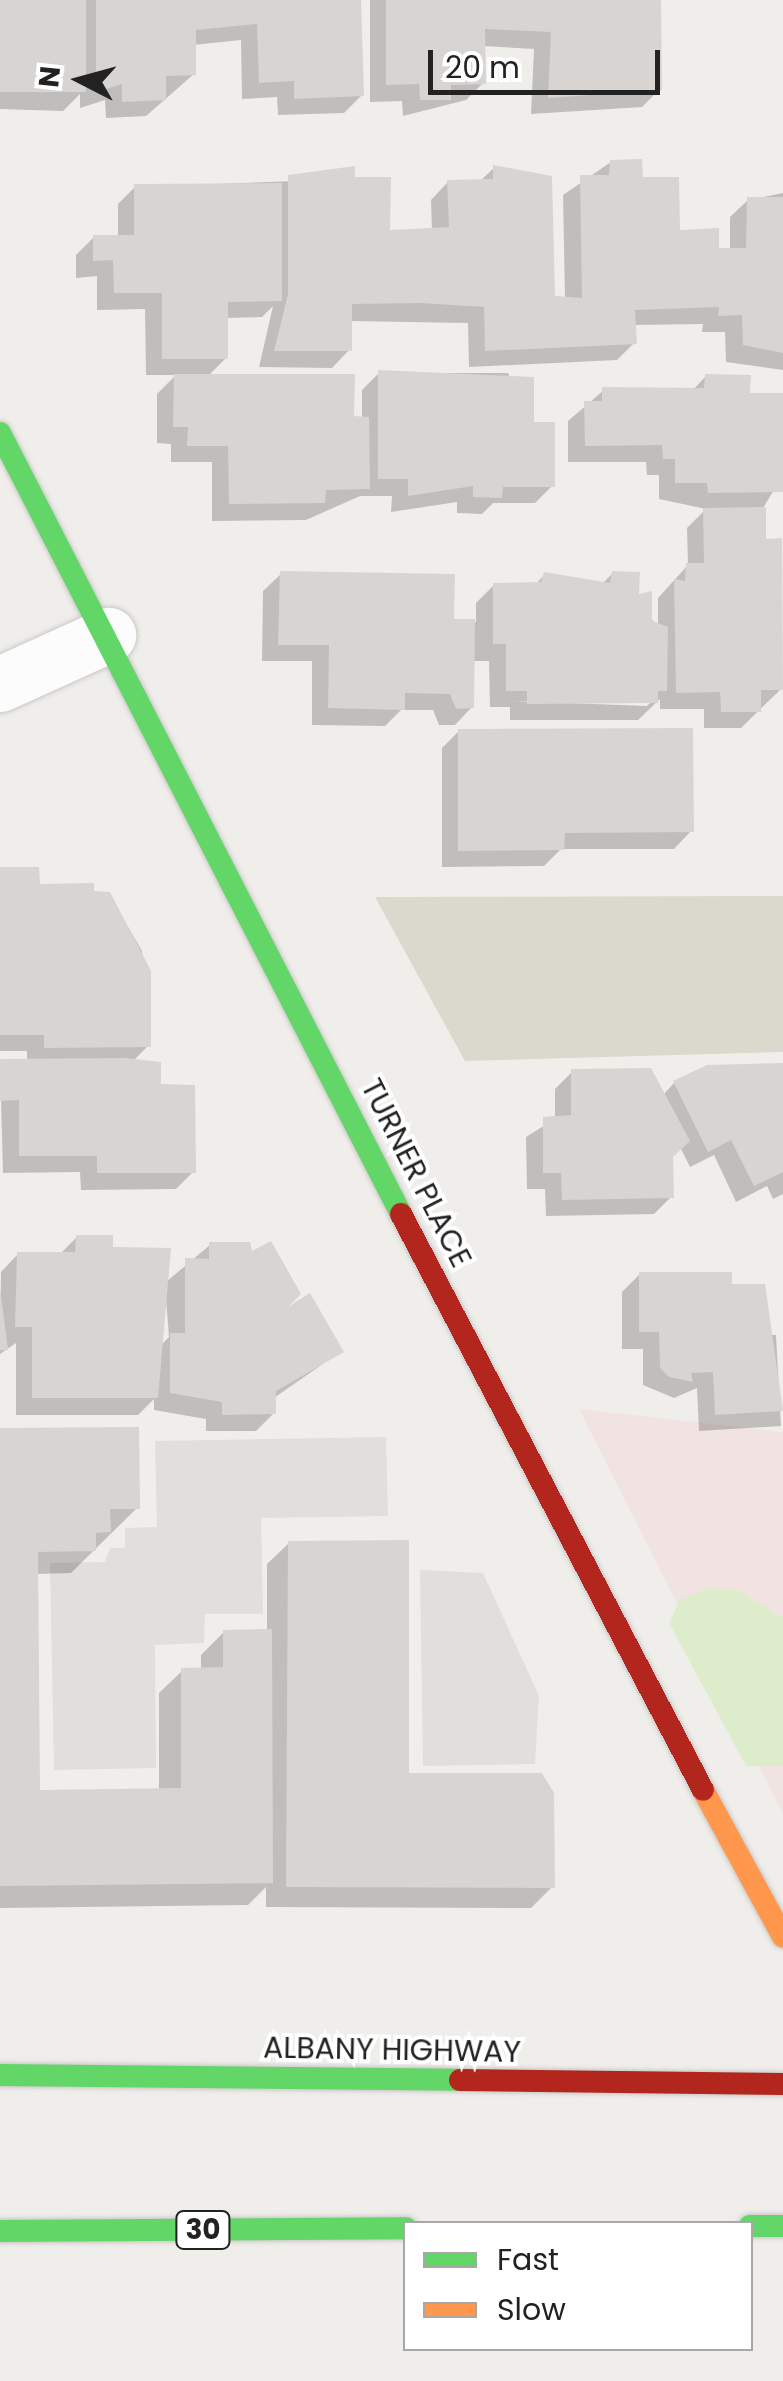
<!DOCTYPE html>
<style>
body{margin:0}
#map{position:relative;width:783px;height:2381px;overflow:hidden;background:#f0eeeb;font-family:Poppins,sans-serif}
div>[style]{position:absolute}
.commercial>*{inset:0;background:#f1e3e1}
.construction>*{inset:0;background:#d9d9cd}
.grass>*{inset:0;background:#ddeccb}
.parking>*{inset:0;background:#e0dfde}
.shadow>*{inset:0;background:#0003}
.building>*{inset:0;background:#d7d4d2;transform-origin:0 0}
.roads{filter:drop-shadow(0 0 2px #c9c8c7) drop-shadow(0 0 2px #c9c8c7)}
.street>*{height:55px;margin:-27.5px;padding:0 27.5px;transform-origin:27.5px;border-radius:27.5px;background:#fdfcfc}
.fast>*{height:22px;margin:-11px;padding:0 11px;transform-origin:11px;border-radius:11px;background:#63d668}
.slow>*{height:22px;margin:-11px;padding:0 11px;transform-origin:11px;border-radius:11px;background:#ff974d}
.jam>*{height:22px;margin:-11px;padding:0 11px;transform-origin:11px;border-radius:11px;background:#b3261e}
span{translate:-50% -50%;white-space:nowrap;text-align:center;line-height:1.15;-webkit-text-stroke:8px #fff;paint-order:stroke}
.shield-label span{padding:2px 8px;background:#fff;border:2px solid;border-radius:8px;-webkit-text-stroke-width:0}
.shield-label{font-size:28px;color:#222;font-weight:700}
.street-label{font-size:30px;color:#222}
.legend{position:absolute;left:403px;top:2221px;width:350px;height:130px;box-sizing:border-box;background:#fff;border:2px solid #a7a7a7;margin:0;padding:12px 18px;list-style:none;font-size:30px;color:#222}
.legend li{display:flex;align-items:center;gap:20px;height:50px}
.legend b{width:50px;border:2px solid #a7a7a7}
.north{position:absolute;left:30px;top:30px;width:100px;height:100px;-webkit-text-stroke:8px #fff;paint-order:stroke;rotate:276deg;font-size:28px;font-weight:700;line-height:40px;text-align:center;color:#222}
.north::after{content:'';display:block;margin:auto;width:35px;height:45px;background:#222;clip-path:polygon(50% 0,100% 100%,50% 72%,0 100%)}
.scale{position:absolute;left:428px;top:50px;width:232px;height:45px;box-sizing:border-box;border:5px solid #222;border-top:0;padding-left:12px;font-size:30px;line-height:35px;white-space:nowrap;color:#222;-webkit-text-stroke:8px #fff;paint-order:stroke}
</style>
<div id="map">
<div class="commercial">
<i style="clip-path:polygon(579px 1409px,783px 1432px,783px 1814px)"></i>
</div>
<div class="construction">
<i style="clip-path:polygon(783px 896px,783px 1052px,465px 1061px,375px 897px)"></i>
</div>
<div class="grass">
<i style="clip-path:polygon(708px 1588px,738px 1590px,783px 1618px,783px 1766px,746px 1766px,669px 1623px,680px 1600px)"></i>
</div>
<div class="parking">
<i style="clip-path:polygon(386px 1437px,388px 1516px,261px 1518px,263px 1614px,205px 1614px,204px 1643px,155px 1645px,156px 1768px,54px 1770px,50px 1563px,105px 1562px,110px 1548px,125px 1548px,125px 1528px,157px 1527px,155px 1441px)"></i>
<i style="clip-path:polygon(420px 1570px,483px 1573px,539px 1696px,535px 1764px,423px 1766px)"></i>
</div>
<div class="shadow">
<i style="clip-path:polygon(0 0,359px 0,362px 95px,344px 113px,278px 115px,277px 97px,242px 99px,241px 40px,193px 45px,194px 74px,146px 116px,106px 118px,105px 100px,80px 108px,80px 94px,63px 111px,0 109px)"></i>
<i style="clip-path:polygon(370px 0,659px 0,660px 89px,642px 107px,531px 114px,534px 49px,483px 46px,483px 83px,466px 100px,403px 116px,402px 101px,370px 102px)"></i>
<i style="clip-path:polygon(611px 162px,640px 180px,677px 232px,717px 251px,730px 250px,730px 217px,748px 200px,783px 193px,783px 370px,726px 362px,725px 332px,702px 332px,703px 324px,633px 325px,634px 343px,617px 360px,469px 367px,468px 323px,349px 321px,349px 350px,332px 368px,259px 367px,273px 306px,262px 317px,225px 318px,226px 358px,207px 377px,362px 419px,362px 390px,379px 373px,508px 373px,552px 486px,535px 503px,493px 503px,482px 514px,457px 513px,457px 502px,391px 512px,392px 496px,360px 496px,306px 520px,212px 521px,212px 462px,171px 462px,171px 444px,157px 443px,157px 394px,176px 375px,146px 375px,145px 309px,97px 310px,97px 276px,76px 278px,76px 255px,94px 237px,118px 237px,118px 204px,135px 187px,352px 179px,388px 233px,432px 231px,431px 200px,448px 182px,479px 182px,494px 168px,553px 298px,565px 299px,563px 195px)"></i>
<i style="clip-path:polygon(evenodd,706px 376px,748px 396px,783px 395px,783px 475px,763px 508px,781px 689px,741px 728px,704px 728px,704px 709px,660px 709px,660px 699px,638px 720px,510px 720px,510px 707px,490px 707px,489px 661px,472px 661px,472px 707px,455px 725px,439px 725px,433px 710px,401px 710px,385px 726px,312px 725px,312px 661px,262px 661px,263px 591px,281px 574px,452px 622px,476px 622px,476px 603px,494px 585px,535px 585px,545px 574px,602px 584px,613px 573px,658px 627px,658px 598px,688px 565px,687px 528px,706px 509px,659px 499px,659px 475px,647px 475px,646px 462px,568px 462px,568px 421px,604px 390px,692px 391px,706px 376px,514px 701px,652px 701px,647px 706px,514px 701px)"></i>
<i style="clip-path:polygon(459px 731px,691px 831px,674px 849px,561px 849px,544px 866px,442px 867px,442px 748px)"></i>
<i style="clip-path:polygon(0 870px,38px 886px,109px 894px,142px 951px,148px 1046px,130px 1064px,159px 1087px,193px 1172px,176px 1189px,81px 1190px,80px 1172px,3px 1173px,0 1062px,27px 1062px,27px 1051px,0 1051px)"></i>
<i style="clip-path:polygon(783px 1066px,783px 1194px,773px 1199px,767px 1186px,736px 1202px,714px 1155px,690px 1167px,680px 1147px,670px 1157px,671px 1197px,654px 1214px,546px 1216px,545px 1189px,527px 1189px,526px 1137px,555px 1119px,555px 1089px,572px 1072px,663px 1095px,674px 1083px)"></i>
<i style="clip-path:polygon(evenodd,77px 1237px,166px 1282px,210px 1245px,277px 1313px,340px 1352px,274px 1398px,274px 1413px,256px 1431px,206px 1431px,206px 1419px,154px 1410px,154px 1399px,138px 1415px,16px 1415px,16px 1343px,0 1354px,1px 1272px,18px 1254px,59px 1255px,77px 1237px,165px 1286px,169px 1337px,160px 1346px,165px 1286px)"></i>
<i style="clip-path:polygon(640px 1274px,729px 1286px,763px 1335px,776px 1335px,781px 1426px,699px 1431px,697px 1388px,674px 1398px,643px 1385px,643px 1349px,622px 1349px,622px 1292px)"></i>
<i style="clip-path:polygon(0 1431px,137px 1508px,71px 1573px,36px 1574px,38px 1792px,159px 1791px,159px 1693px,182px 1671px,201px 1670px,201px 1655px,224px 1632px,267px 1632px,267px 1564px,289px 1543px,407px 1776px,552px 1887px,531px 1908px,266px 1907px,266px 1887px,248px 1905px,0 1908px)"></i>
</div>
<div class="building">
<i style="left:0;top:0;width:86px;height:92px"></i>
<i style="clip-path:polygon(96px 0,361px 0,364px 96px,294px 99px,294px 81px,259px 83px,257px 24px,196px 30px,196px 75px,166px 76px,166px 100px,122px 102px,122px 84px,96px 92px)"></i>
<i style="clip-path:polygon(386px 0,661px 0,662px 90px,548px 98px,551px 32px,485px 29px,486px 84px,451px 85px,451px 100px,420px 100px,419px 84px,386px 85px)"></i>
<i style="clip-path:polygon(642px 159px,643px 177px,679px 177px,680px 230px,719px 228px,719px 248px,746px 248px,747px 197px,783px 197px,783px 353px,743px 345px,742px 315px,718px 316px,719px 307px,635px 310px,637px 344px,485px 351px,484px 307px,420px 303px,352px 304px,352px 351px,274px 351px,288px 294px,288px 175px,355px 166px,355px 177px,391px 177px,390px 230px,449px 227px,447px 180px,493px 179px,493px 165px,552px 176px,555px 296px,582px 298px,580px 175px,609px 175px,610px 160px)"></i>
<i style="clip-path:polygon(282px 183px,282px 301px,228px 302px,228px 359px,162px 359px,162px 293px,114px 293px,113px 260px,93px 261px,93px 235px,134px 235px,134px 184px)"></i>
<i style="clip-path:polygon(378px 370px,534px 377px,534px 422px,555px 422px,555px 487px,503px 487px,502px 498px,473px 497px,473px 486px,408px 496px,408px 479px,378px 479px)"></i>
<i style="clip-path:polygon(174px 374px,355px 374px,354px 416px,369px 417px,370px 489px,326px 490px,325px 503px,229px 504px,228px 446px,187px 446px,188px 427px,173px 427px)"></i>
<i style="clip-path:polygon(705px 374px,751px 375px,750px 393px,783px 393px,783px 492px,708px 493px,707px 483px,675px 483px,675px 459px,663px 459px,662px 445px,585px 446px,584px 401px,602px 401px,602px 387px,704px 388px)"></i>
<i style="clip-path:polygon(766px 507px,766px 539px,782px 538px,783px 690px,761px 690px,761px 712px,721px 712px,720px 692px,676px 693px,674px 579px,685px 581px,686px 563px,704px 563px,703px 508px)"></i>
<i style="clip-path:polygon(280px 571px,455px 574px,454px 619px,475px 619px,474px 708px,456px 709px,450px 694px,405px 693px,405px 710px,328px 708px,329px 645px,278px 645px)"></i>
<i style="clip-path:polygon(612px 571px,640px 572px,639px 594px,652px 591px,652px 621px,668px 627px,667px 691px,658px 691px,658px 703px,527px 704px,527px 691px,506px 691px,506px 644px,493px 644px,493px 583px,541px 582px,544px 572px,610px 583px)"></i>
<i style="clip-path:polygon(693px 728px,694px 832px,565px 833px,564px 850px,458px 851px,458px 729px)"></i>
<i style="clip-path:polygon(0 867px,39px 867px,40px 884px,94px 883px,94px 891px,110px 892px,151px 971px,151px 1047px,44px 1048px,44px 1035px,0 1035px)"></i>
<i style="clip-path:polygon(126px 1058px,161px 1062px,161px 1084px,195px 1085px,196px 1173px,97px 1173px,97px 1156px,19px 1156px,19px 1100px,0 1101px,0 1059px)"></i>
<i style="clip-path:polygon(783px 1063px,783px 1172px,754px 1186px,731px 1140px,708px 1152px,673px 1081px,707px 1065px)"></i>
<i style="clip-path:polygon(651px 1068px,690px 1141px,673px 1157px,674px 1198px,562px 1200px,561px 1173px,543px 1173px,543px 1117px,571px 1115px,571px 1069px)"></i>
<i style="clip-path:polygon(76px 1235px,113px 1235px,113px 1247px,171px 1248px,158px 1398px,32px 1398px,32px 1327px,15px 1327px,17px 1252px,75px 1252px)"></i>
<i style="clip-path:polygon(271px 1241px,301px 1294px,288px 1307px,310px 1293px,344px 1352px,276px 1391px,276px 1414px,222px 1415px,222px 1402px,170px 1393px,170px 1333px,185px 1333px,185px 1258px,209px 1259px,209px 1242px,250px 1242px,252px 1251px)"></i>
<i style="clip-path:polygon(639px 1272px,732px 1272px,732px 1284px,765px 1284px,783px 1411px,715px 1415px,713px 1372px,691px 1373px,693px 1382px,669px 1377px,660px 1368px,659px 1332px,639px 1332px)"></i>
<i style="clip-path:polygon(0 1288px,8px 1350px,0 1350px)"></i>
<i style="clip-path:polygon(139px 1427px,140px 1509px,110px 1509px,111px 1532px,96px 1533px,96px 1551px,38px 1552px,40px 1790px,181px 1788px,181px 1668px,223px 1667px,223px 1630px,272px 1629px,273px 1883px,0 1886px,0 1428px)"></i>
<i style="clip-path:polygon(409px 1540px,409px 1773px,542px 1773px,554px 1793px,555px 1888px,286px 1887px,288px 1541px)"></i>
</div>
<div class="roads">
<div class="street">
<i style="left:0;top:684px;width:119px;rotate:-24.4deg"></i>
</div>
<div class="fast">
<i style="left:0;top:433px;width:878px;rotate:62.82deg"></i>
<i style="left:0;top:2075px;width:460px;rotate:0.6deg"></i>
<i style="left:750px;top:2226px;width:33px"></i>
<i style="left:0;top:2231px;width:406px;rotate:-0.4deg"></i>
</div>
<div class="slow">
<i style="left:703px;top:1790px;width:167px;rotate:61.4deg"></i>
</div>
<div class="jam">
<i style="left:401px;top:1214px;width:650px;rotate:62.33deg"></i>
<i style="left:460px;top:2080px;width:323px;rotate:0.7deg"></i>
</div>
</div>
<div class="shield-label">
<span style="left:203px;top:2230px">30</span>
</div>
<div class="street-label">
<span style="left:416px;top:1173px;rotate:63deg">TURNER PLACE</span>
<span style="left:392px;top:2050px;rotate:1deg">ALBANY HIGHWAY</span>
</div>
<ul class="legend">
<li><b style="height:12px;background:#63d668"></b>Fast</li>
<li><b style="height:12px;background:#ff974d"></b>Slow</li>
</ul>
<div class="north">N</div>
<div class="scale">20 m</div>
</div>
